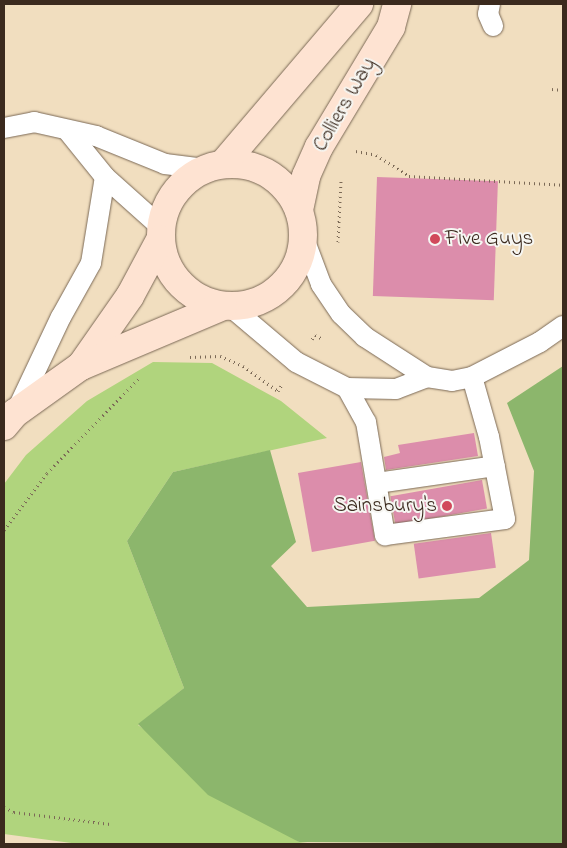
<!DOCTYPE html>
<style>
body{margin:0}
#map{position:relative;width:567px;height:848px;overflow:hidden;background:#f1debf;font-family:"Indie Flower",sans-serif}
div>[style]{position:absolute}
.green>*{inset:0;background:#b0d47d}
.forest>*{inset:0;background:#8cb66c}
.building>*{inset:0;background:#dc8dab;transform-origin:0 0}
.path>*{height:3px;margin-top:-1.5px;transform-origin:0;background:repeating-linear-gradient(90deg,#7b6956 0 1px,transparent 0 5px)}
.roads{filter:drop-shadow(0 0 1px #7b6956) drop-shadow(0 0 1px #7b6956)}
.lane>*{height:20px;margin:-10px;padding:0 10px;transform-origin:10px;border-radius:10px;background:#fff}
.secondary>*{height:28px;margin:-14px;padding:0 14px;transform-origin:14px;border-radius:14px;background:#fee3d2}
.secondary>.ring{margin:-14px;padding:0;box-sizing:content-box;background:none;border:28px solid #fee3d2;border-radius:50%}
.dots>*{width:14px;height:14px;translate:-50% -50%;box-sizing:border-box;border:2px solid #f6f6f2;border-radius:50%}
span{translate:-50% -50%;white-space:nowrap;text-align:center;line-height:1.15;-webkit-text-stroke:4px #f6f6f2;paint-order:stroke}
.street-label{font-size:21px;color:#3b2a1e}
.poi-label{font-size:21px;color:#3b2a1e}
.left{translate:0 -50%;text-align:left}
.right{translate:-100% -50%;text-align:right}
.frame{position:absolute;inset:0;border:5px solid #3b2a1e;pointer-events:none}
</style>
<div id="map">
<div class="green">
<i style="clip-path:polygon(153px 362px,212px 363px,281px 401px,327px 438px,173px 472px,127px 541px,184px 688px,138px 725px,299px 842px,316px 844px,79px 844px,4px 834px,4px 484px,26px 455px,87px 401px)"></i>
</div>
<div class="forest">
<i style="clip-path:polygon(563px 366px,563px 844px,299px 842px,208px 795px,138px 724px,184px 688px,127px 541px,173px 472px,270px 450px,296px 542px,271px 566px,307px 607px,479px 598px,529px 560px,534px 471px,507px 403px)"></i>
</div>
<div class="building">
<i style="left:377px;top:177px;width:121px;height:119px;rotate:2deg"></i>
<i style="clip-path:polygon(474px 433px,478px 456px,386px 470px,384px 457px,400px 453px,398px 445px)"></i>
<i style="left:361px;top:462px;width:80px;height:64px;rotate:80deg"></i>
<i style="left:482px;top:480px;width:29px;height:93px;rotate:80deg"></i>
<i style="left:491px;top:533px;width:35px;height:78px;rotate:82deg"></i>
</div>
<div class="path">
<i style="left:552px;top:89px;width:11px;rotate:5deg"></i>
<i style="left:356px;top:151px;width:20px;rotate:11deg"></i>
<i style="left:376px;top:155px;width:39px;rotate:32deg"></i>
<i style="left:409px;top:176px;width:154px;rotate:3.3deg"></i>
<i style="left:338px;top:242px;width:61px;rotate:-87.2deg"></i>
<i style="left:312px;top:339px;width:5px;rotate:-53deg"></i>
<i style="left:315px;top:335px;width:9px;rotate:27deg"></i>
<i style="left:190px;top:357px;width:30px;rotate:-2deg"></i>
<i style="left:220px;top:356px;width:25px;rotate:23deg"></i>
<i style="left:243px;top:366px;width:43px;rotate:35.5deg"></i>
<i style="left:278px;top:391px;width:6px;rotate:-59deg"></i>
<i style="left:4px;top:530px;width:71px;rotate:-53deg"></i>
<i style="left:47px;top:473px;width:131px;rotate:-45.9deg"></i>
<i style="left:4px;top:807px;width:11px;rotate:27deg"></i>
<i style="left:14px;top:812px;width:97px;rotate:7.1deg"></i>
</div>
<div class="roads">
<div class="lane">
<i style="left:490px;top:4px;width:10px;rotate:101deg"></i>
<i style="left:488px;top:14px;width:13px;rotate:67deg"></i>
<i style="left:4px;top:128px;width:31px;rotate:-11deg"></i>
<i style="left:34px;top:122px;width:64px;rotate:12.7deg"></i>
<i style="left:96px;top:136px;width:74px;rotate:22.1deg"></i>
<i style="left:165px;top:164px;width:40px;rotate:7.1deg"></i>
<i style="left:67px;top:130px;width:60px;rotate:51deg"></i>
<i style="left:105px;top:177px;width:75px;rotate:41.8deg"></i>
<i style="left:231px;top:307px;width:85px;rotate:40.2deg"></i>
<i style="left:296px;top:362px;width:57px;rotate:27deg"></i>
<i style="left:347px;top:388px;width:49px;rotate:1.2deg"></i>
<i style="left:396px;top:389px;width:33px;rotate:-21deg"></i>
<i style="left:427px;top:377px;width:74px;rotate:-147.2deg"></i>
<i style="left:365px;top:337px;width:33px;rotate:-136deg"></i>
<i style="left:341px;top:314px;width:36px;rotate:-124deg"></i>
<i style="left:321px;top:284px;width:51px;rotate:-110.6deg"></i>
<i style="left:427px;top:377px;width:25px;rotate:9deg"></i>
<i style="left:452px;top:381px;width:20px;rotate:-11deg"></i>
<i style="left:472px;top:377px;width:76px;rotate:-27.2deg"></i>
<i style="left:540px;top:342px;width:28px;rotate:-35deg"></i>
<i style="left:347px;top:388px;width:39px;rotate:61deg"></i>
<i style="left:366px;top:422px;width:115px;rotate:80.5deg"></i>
<i style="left:385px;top:535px;width:121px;rotate:-7.6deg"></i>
<i style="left:505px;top:519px;width:84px;rotate:-101deg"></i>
<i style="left:489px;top:437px;width:62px;rotate:-105.8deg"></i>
<i style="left:16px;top:412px;width:105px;rotate:-64.7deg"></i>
<i style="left:61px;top:317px;width:62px;rotate:-60.9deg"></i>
<i style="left:91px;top:263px;width:87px;rotate:-80.8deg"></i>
<i style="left:377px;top:483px;width:119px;rotate:-8.2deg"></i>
</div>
<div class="secondary">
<i class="ring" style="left:161px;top:164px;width:114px;height:114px"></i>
<i style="left:223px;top:164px;width:210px;rotate:-49.6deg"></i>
<i style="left:299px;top:210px;width:35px;rotate:-78deg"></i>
<i style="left:306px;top:176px;width:32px;rotate:-66deg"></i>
<i style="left:319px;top:147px;width:140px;rotate:-59deg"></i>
<i style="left:391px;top:27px;width:24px;rotate:-75deg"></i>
<i style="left:81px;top:366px;width:85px;rotate:-55deg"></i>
<i style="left:130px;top:296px;width:64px;rotate:-61.8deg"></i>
<i style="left:4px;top:426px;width:17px;rotate:-50deg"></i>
<i style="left:15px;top:413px;width:81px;rotate:-35.5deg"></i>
<i style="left:81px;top:366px;width:154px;rotate:-22.9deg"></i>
</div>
</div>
<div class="dots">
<i style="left:435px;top:239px;background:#d1495b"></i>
<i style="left:447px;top:506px;background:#d1495b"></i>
</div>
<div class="street-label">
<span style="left:345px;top:105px;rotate:-60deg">Colliers Way</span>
</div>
<div class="poi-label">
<span class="left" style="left:445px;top:239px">Five Guys</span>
<span class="right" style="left:437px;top:506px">Sainsbury's</span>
</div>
<div class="frame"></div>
</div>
